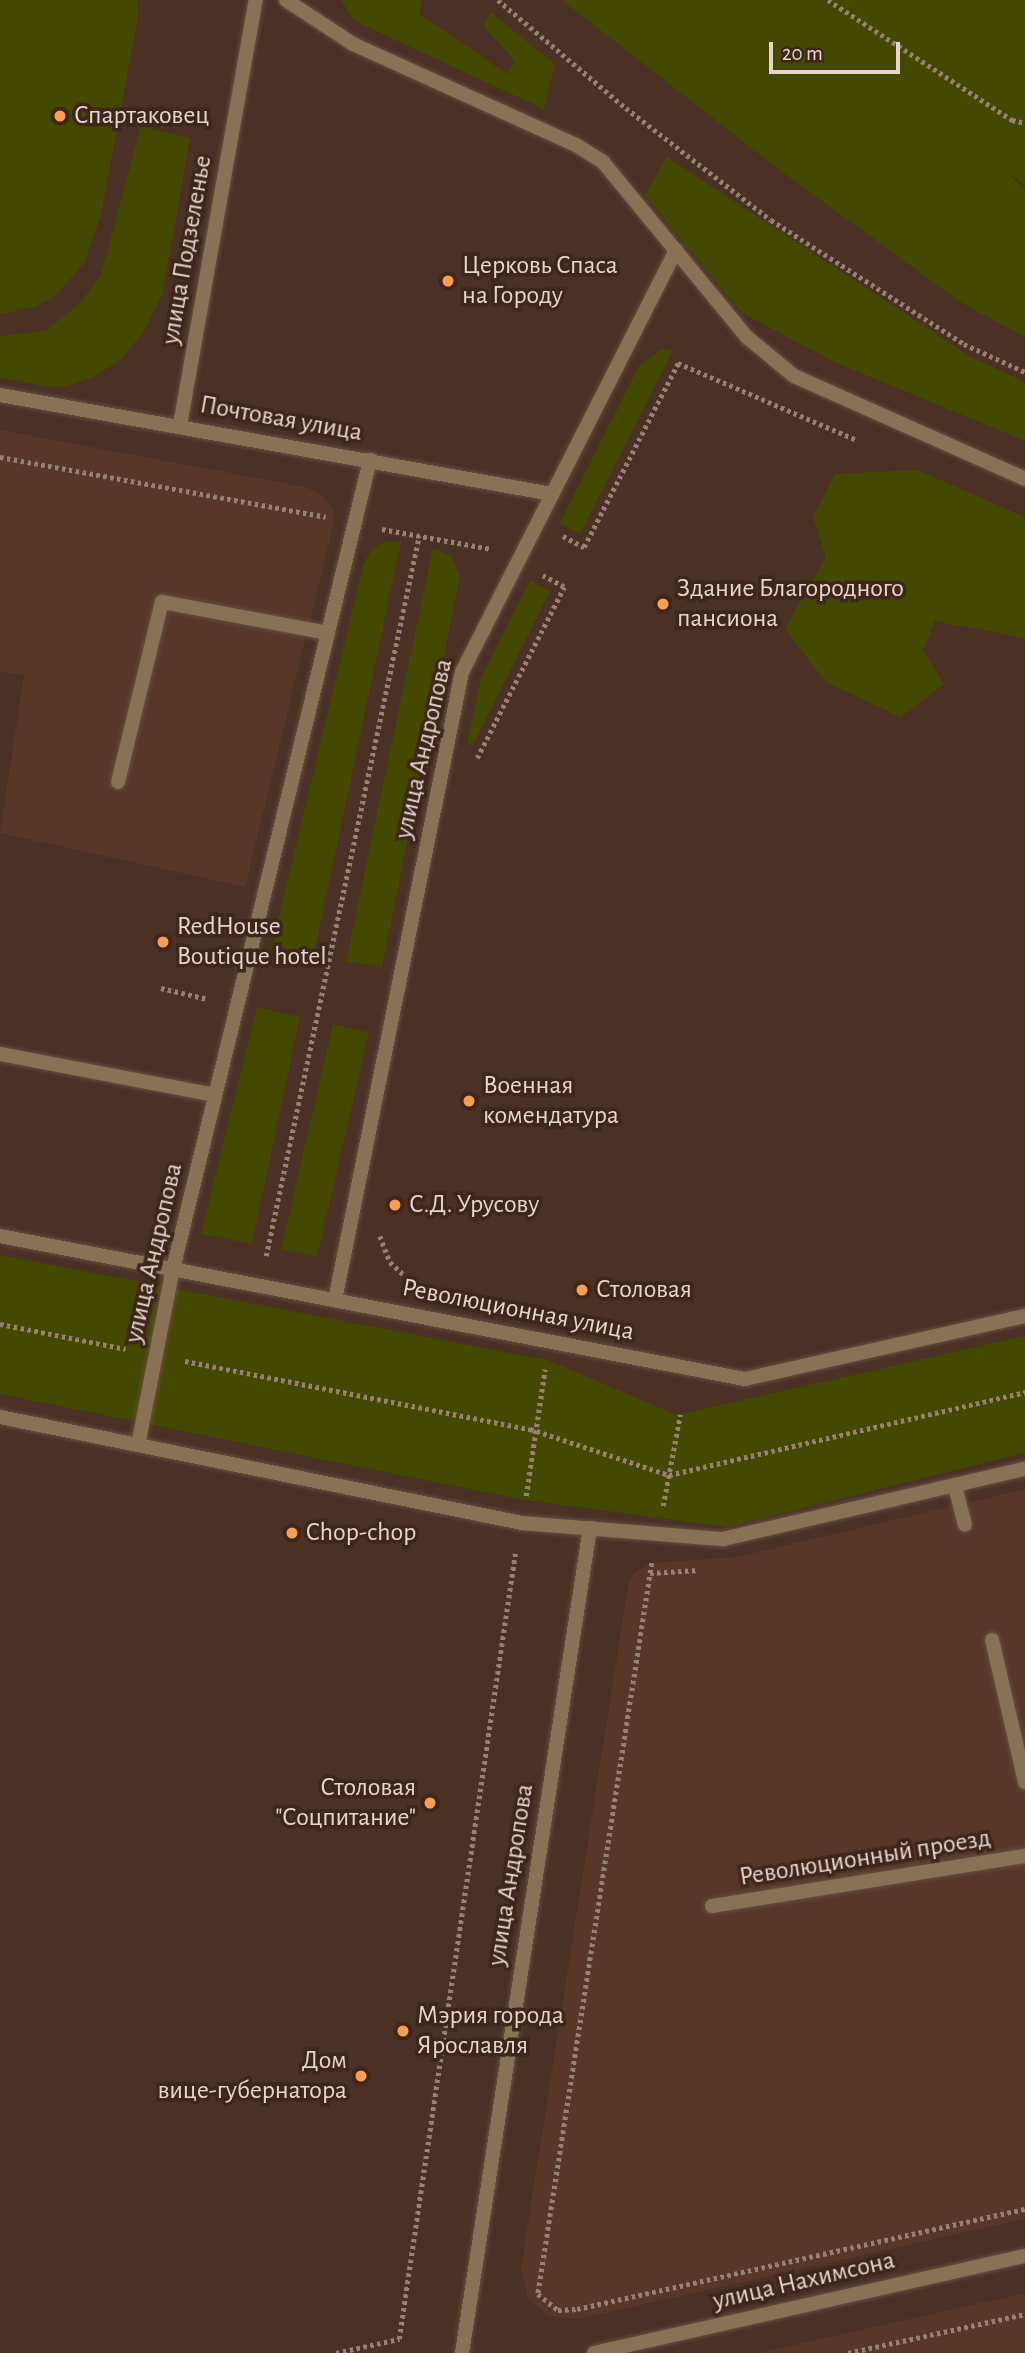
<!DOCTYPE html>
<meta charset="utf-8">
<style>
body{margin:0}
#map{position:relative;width:1025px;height:2353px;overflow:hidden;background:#4a3025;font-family:"Alegreya Sans",sans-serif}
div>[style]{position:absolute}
.built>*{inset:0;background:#583729}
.green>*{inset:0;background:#444900;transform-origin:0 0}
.path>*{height:4.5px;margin-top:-2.25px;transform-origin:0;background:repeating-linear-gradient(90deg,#968077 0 3.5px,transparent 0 7px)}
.roads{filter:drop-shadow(0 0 2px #664e43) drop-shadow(0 0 2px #664e43)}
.lane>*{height:14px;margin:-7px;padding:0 7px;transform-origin:7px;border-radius:7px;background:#887154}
.street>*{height:14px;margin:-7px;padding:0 7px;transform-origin:7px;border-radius:7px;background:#887154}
.dots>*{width:19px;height:19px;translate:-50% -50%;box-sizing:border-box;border:4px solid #3f261b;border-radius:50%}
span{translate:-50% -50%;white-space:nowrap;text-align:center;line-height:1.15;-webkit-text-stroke:7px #3f261b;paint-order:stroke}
.poi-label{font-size:26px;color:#e6d5ce}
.left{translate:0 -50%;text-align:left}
.right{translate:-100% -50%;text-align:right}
.street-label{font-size:26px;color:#e6d5ce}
.scale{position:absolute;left:769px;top:42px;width:131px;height:32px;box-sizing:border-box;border:4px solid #e6d5ce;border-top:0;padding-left:9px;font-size:21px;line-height:24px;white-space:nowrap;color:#e6d5ce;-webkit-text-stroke:5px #3f261b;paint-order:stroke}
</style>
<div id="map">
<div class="built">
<i style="clip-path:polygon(0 430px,305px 487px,319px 493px,333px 508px,334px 522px,245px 887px,0 833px,24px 675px,0 672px)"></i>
<i style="clip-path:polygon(1025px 1489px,1025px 2219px,578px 2319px,548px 2316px,528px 2298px,521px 2268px,628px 1586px,634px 1573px,652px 1563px,736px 1557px)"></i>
<i style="clip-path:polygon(1025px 2293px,1025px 2353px,759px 2353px)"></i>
</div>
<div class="green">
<i style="clip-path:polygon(0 0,137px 0,138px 17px,101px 215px,85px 262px,58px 293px,36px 307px,0 314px)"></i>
<i style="clip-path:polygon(341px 0,421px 0,420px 14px,507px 74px,515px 61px,484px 27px,490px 12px,555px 64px,544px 109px,355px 21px)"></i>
<i style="clip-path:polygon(562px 0,1025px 0,1025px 185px,1000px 168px,1025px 188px,1025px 337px,962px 303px,777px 168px)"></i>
<i style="clip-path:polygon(141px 126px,190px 138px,163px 293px,144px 331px,122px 359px,92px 378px,58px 388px,0 378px,0 336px,45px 331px,79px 304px,101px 275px)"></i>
<i style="clip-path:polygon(667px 157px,971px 357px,1025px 382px,1025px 441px,837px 363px,742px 313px,645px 195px)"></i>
<i style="clip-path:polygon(663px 349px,673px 350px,580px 534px,560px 523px,639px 366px)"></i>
<i style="clip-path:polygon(917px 470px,1025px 517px,1025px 638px,935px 621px,923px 650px,944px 684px,901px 717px,826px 682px,785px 629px,826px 557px,813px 517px,835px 474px)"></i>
<i style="clip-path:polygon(386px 541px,401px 542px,314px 954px,272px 945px,364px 563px,372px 549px)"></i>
<i style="clip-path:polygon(433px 548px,452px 556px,460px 576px,382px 968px,346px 961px)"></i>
<i style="clip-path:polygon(530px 581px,550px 591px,474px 743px,467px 744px,481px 679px)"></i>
<i style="clip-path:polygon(257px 1007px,300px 1017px,252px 1244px,201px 1234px)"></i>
<i style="left:333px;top:1024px;width:37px;height:231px;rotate:13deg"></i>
<i style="clip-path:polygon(0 1255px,547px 1360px,677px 1415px,1025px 1336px,1025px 1453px,727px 1527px,519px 1499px,0 1394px)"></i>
</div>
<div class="path">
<i style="left:498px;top:0;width:167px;rotate:40.2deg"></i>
<i style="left:626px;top:108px;width:183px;rotate:37.7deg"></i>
<i style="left:771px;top:220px;width:229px;rotate:32.7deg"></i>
<i style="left:964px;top:344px;width:67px;rotate:24.7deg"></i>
<i style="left:828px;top:0;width:220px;rotate:33.1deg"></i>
<i style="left:1012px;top:120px;width:13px;rotate:13deg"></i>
<i style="left:0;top:457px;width:331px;rotate:10.4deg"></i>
<i style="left:382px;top:529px;width:111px;rotate:10.4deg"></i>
<i style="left:563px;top:536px;width:24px;rotate:28deg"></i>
<i style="left:584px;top:547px;width:207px;rotate:-62.9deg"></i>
<i style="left:678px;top:363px;width:195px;rotate:23.3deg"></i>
<i style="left:477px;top:758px;width:192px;rotate:-63deg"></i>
<i style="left:564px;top:587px;width:24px;rotate:-152deg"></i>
<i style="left:161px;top:988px;width:48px;rotate:13.2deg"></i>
<i style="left:380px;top:1236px;width:28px;rotate:69deg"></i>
<i style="left:390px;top:1262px;width:33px;rotate:43deg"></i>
<i style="left:266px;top:1256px;width:736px;rotate:-78deg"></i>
<i style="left:0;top:1324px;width:128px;rotate:11.2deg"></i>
<i style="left:185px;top:1361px;width:352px;rotate:11.2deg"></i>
<i style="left:530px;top:1429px;width:146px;rotate:18.3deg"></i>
<i style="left:669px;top:1475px;width:366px;rotate:-13.1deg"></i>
<i style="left:526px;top:1496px;width:128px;rotate:-81.5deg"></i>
<i style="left:663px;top:1506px;width:93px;rotate:-79.4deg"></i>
<i style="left:652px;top:1563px;width:740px;rotate:98.86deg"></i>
<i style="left:538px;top:2294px;width:26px;rotate:39deg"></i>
<i style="left:558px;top:2310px;width:19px;rotate:-3deg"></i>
<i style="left:577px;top:2309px;width:459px;rotate:-12.6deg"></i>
<i style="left:650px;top:1573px;width:48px;rotate:-3.6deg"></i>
<i style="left:336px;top:2353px;width:65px;rotate:-12.5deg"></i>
<i style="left:399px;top:2339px;width:794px;rotate:-81.59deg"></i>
<i style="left:848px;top:2353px;width:181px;rotate:-12.4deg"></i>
</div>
<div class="roads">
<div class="lane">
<i style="left:118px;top:782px;width:185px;rotate:-76.3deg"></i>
<i style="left:162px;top:602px;width:168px;rotate:10.6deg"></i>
<i style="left:0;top:1054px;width:219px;rotate:10.8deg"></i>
<i style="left:955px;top:1486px;width:40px;rotate:75.6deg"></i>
<i style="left:992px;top:1640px;width:146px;rotate:76.9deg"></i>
<i style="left:712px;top:1906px;width:317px;rotate:-9.1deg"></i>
</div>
<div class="street">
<i style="left:286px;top:0;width:80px;rotate:33.3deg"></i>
<i style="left:353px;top:44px;width:245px;rotate:24.4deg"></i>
<i style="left:576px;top:145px;width:32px;rotate:32deg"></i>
<i style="left:603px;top:162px;width:227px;rotate:50.6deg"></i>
<i style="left:747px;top:337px;width:61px;rotate:39.7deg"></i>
<i style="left:794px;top:376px;width:253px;rotate:24deg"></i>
<i style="left:0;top:395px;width:561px;rotate:10.17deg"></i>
<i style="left:180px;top:425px;width:432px;rotate:-79.9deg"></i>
<i style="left:0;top:1236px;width:759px;rotate:10.87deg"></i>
<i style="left:745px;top:1379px;width:287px;rotate:-12.7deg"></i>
<i style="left:335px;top:1300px;width:641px;rotate:-78.57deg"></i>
<i style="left:462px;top:672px;width:473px;rotate:-63.1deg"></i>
<i style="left:0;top:1417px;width:533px;rotate:11.48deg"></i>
<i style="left:522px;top:1523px;width:202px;rotate:4.6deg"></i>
<i style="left:723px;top:1539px;width:310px;rotate:-13.1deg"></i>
<i style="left:138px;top:1445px;width:179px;rotate:-78.8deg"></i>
<i style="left:173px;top:1269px;width:833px;rotate:-76.31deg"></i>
<i style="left:462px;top:2353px;width:835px;rotate:-81.18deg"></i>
<i style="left:594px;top:2353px;width:442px;rotate:-12.7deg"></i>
</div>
</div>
<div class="dots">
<i style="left:60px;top:116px;background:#fc9d54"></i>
<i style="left:448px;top:281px;background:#fc9d54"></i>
<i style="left:663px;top:604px;background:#fc9d54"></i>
<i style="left:163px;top:942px;background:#fc9d54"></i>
<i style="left:469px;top:1101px;background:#fc9d54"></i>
<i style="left:395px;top:1205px;background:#fc9d54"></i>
<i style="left:582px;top:1290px;background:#fc9d54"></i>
<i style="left:292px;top:1533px;background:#fc9d54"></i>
<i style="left:430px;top:1803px;background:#fc9d54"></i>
<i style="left:403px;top:2031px;background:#fc9d54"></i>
<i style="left:361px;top:2076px;background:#fc9d54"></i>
</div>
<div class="poi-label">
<span class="left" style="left:74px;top:116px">Спартаковец</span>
<span class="left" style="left:462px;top:281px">Церковь Спаса<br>на Городу</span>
<span class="left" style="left:677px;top:604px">Здание Благородного<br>пансиона</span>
<span class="left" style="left:177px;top:942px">RedHouse<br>Boutique hotel</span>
<span class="left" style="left:483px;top:1101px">Военная<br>комендатура</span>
<span class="left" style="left:409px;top:1205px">С.Д. Урусову</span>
<span class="left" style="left:596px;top:1290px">Столовая</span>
<span class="left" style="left:306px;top:1533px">Chop-chop</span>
<span class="right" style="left:416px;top:1803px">Столовая<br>"Соцпитание"</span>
<span class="left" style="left:417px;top:2031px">Мэрия города<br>Ярославля</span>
<span class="right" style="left:347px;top:2076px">Дом<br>вице-губернатора</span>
</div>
<div class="street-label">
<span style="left:187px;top:250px;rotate:-80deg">улица Подзеленье</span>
<span style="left:281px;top:419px;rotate:10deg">Почтовая улица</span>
<span style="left:424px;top:749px;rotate:-77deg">улица Андропова</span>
<span style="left:154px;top:1253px;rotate:-77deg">улица Андропова</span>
<span style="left:518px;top:1310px;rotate:11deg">Революционная улица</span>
<span style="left:865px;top:1858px;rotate:-9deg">Революционный проезд</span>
<span style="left:511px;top:1875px;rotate:-81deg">улица Андропова</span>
<span style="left:804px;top:2281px;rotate:-13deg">улица Нахимсона</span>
</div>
<div class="scale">20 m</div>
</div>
